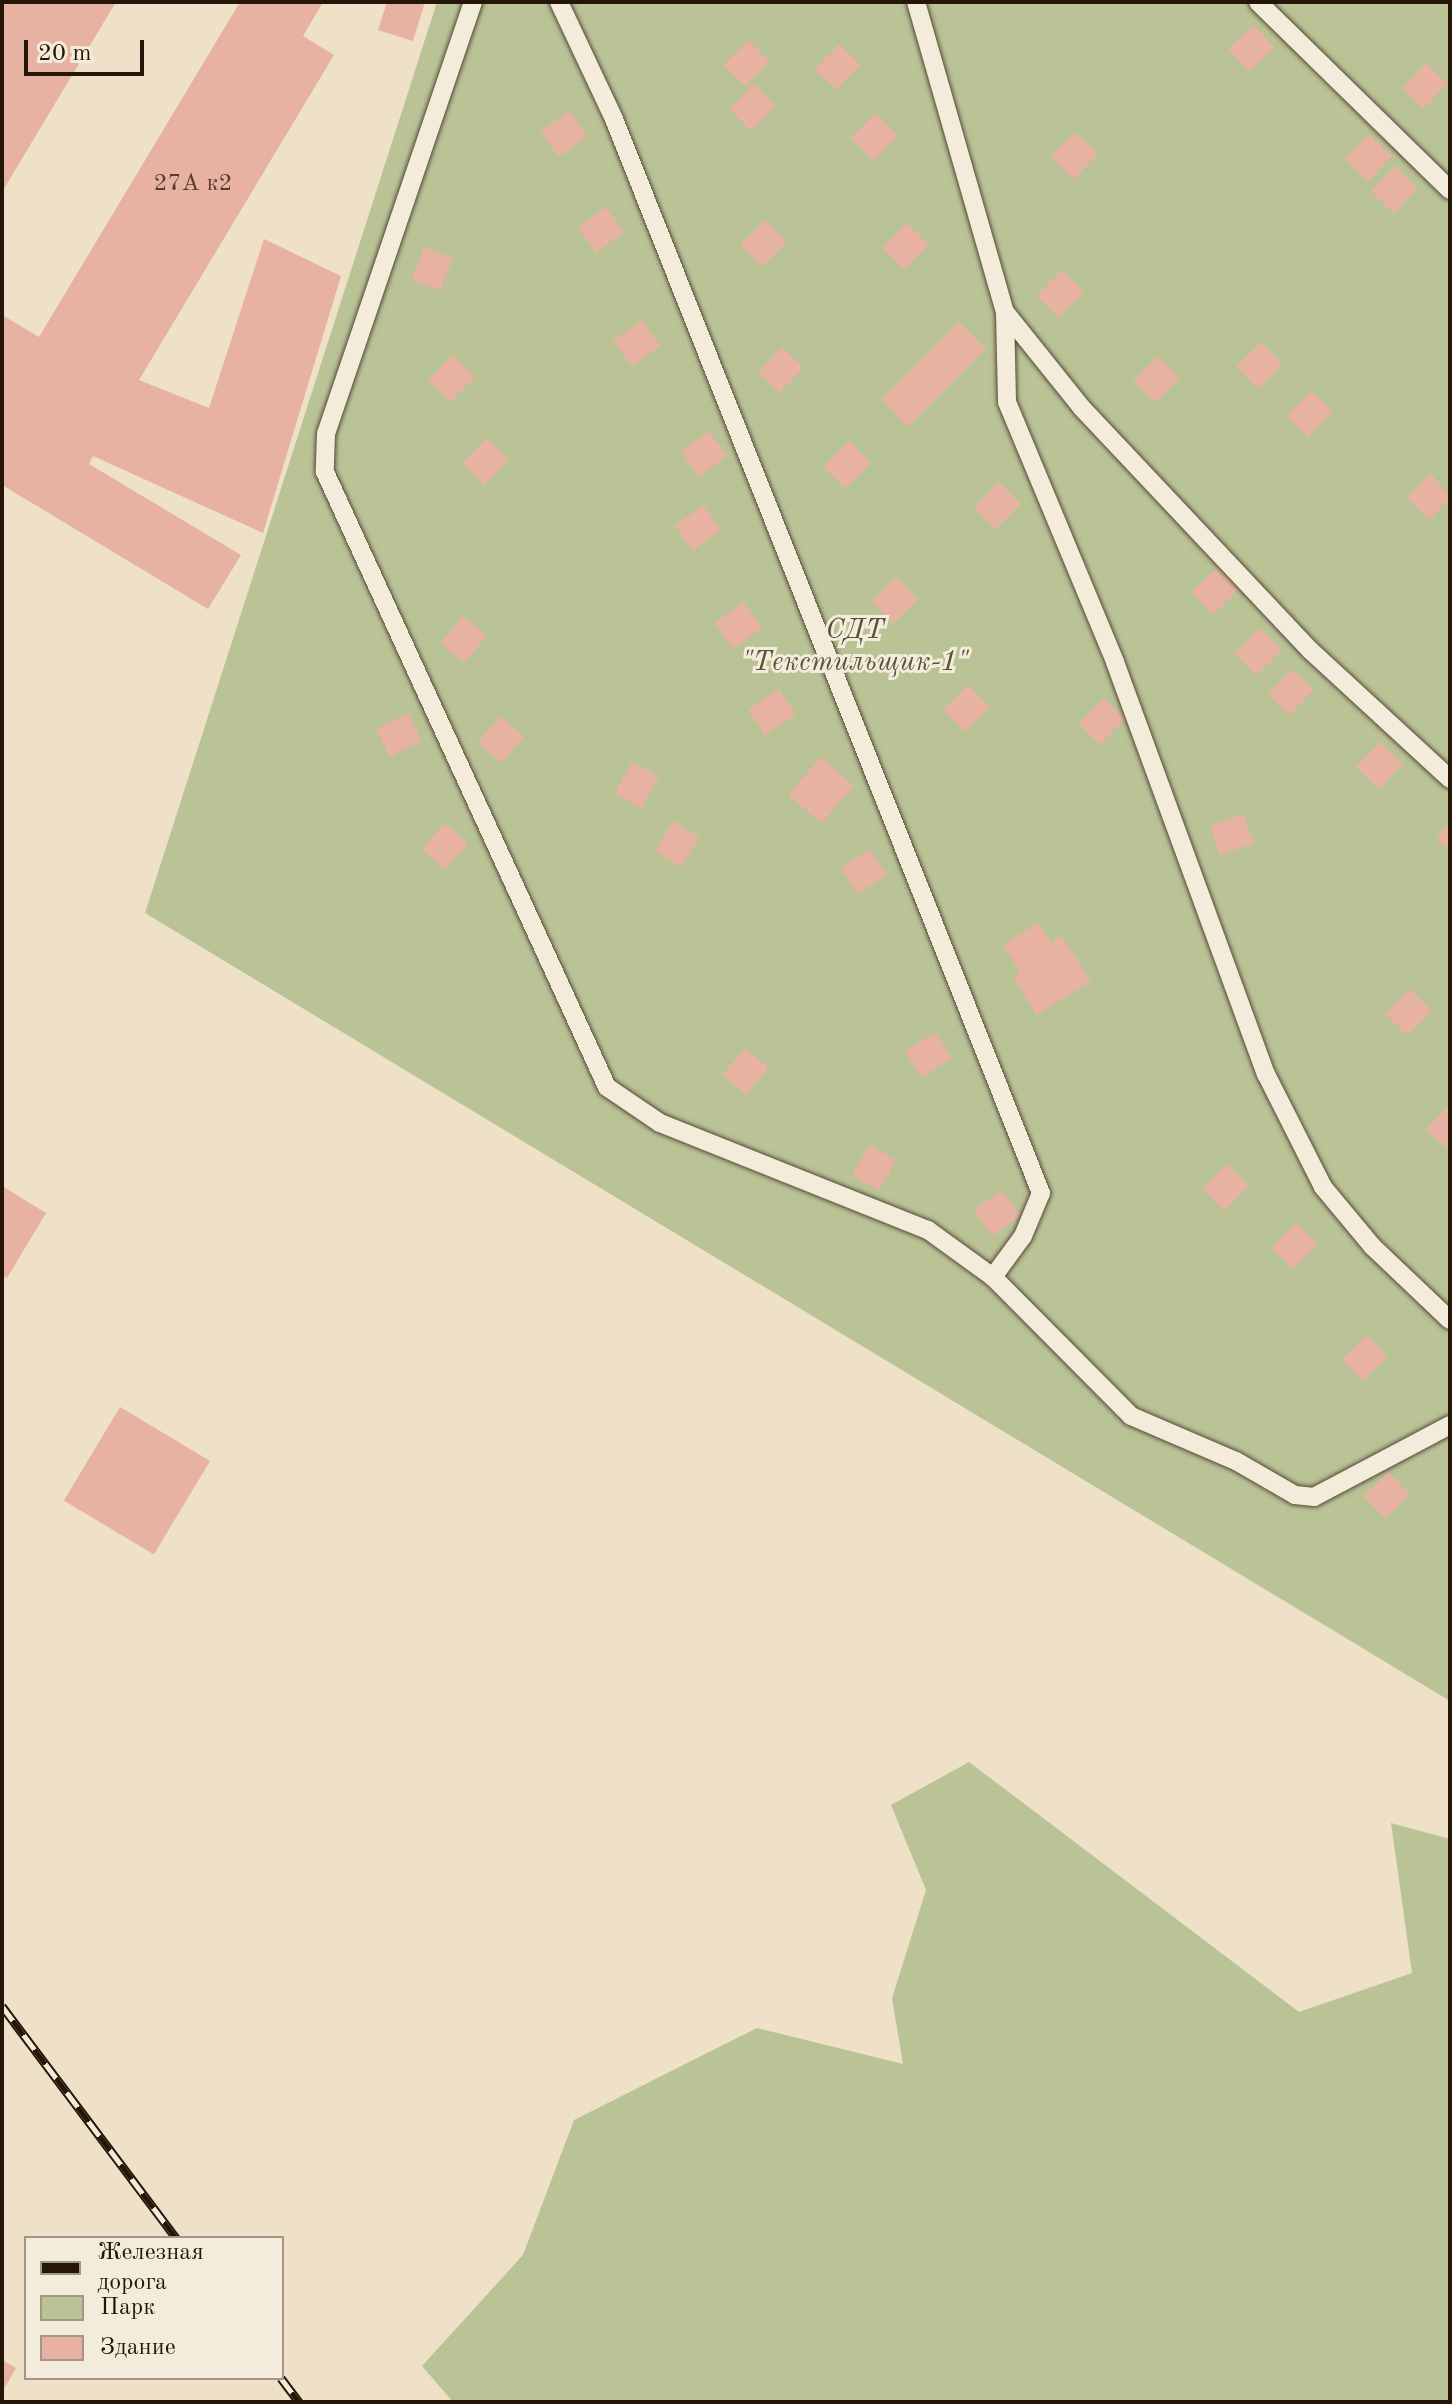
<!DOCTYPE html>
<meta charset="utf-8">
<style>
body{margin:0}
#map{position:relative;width:1452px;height:2404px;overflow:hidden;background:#eee1c7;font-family:"Old Standard TT",serif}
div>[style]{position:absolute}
.green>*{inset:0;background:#b9c396}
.building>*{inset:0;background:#e7b2a1;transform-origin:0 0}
.roads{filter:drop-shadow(0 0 2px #574938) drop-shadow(0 0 2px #574938)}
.lane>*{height:18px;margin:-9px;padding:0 9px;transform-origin:9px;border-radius:9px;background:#f4ecdb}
.rail>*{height:9px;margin-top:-4.5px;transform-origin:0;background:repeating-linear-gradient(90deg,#f4ecdb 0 18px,#251608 0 36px);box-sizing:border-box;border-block:2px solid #251608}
span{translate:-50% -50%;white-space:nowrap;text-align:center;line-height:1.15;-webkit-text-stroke:6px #f4ecdb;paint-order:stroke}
.number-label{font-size:24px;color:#563d2e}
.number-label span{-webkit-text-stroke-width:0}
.park-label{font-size:28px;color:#59533a;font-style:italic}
.frame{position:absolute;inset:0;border:4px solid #251608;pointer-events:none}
.legend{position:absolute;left:24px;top:2236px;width:260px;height:144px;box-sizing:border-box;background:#f4ecdb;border:2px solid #a19687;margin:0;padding:10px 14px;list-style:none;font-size:24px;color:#251608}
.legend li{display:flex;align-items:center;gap:16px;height:40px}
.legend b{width:40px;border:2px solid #a19687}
.scale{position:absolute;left:24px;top:40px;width:120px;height:36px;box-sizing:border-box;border:4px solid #251608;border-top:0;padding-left:10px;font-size:24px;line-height:28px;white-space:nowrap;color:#251608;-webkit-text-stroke:6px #f4ecdb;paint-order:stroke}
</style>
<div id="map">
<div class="green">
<i style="clip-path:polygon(437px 2px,1450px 2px,1450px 1701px,145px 913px)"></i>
<i style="clip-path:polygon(969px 1762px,1299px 2012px,1412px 1973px,1391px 1823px,1450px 1839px,1450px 2402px,453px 2402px,422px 2366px,523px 2255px,574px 2120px,757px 2028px,903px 2064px,892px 1998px,926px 1890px,891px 1805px)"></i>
</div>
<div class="building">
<i style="clip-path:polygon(2px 2px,116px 2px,2px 192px)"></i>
<i style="clip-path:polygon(240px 2px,323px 2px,303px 36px,334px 55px,139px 380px,209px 408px,264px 239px,341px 276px,263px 533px,93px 456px,89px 464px,241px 555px,208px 609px,2px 485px,2px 315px,39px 337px)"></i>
<i style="clip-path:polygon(387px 2px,425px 2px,413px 41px,378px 30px)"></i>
<i style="left:1254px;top:25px;width:31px;height:35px;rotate:48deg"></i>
<i style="left:748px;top:40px;width:30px;height:35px;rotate:44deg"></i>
<i style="left:839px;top:44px;width:30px;height:35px;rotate:44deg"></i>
<i style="left:1426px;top:63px;width:30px;height:35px;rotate:44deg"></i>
<i style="left:754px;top:84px;width:31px;height:35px;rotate:45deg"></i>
<i style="left:569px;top:111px;width:31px;height:35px;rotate:54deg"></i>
<i style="left:875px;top:113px;width:32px;height:35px;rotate:44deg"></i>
<i style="left:1075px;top:132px;width:32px;height:35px;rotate:44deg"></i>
<i style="left:1369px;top:134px;width:32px;height:35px;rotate:44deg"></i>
<i style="left:1395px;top:166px;width:32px;height:35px;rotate:44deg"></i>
<i style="left:606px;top:207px;width:31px;height:35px;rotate:54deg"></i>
<i style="left:765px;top:220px;width:31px;height:35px;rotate:45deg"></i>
<i style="left:907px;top:223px;width:31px;height:35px;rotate:45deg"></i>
<i style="left:424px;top:247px;width:31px;height:35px;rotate:21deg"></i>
<i style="left:1062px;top:270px;width:31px;height:36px;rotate:45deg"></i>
<i style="left:642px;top:320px;width:32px;height:35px;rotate:55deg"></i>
<i style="left:959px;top:322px;width:38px;height:110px;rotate:45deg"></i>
<i style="left:1261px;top:342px;width:31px;height:35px;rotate:45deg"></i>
<i style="left:782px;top:347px;width:30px;height:35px;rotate:44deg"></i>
<i style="left:453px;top:355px;width:31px;height:35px;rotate:45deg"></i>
<i style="left:1158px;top:356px;width:31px;height:35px;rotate:45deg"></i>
<i style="left:1311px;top:391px;width:30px;height:35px;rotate:44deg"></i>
<i style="left:709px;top:431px;width:31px;height:35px;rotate:54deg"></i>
<i style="left:487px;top:438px;width:31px;height:35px;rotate:45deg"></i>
<i style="left:849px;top:441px;width:31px;height:36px;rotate:45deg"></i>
<i style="clip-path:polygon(1431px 473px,1450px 498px,1429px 520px,1407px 498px)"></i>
<i style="left:999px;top:482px;width:31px;height:36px;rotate:45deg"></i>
<i style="left:703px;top:505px;width:31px;height:35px;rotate:54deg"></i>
<i style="left:1217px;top:567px;width:31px;height:36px;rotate:45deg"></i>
<i style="left:896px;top:577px;width:31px;height:35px;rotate:45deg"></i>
<i style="left:744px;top:602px;width:32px;height:36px;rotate:55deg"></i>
<i style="left:463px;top:616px;width:31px;height:35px;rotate:40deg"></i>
<i style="left:1260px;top:628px;width:31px;height:36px;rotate:45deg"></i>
<i style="left:1292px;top:669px;width:30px;height:35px;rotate:44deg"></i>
<i style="left:968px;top:685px;width:31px;height:35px;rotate:45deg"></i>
<i style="left:779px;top:689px;width:31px;height:37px;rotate:57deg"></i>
<i style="left:1104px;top:698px;width:30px;height:36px;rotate:45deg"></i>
<i style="left:408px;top:713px;width:31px;height:36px;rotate:63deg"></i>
<i style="left:501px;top:716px;width:31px;height:35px;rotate:42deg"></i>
<i style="left:1380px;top:742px;width:32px;height:35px;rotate:44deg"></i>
<i style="left:821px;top:757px;width:44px;height:50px;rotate:41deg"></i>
<i style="left:632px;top:762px;width:31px;height:36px;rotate:29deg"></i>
<i style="left:1244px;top:814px;width:31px;height:36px;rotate:71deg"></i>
<i style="left:673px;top:821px;width:31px;height:35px;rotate:31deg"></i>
<i style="left:445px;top:823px;width:31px;height:35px;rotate:42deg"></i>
<i style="clip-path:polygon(1450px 823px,1450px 852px,1436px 838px)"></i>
<i style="left:870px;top:849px;width:31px;height:35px;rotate:57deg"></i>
<i style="clip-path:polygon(1039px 922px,1051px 943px,1062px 936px,1091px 981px,1037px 1015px,1013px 977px,1020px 972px,1003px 945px)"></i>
<i style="left:1410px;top:989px;width:31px;height:35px;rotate:45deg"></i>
<i style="left:935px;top:1032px;width:31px;height:36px;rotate:57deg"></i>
<i style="left:745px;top:1048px;width:31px;height:35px;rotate:40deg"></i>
<i style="clip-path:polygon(1450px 1104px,1450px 1148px,1448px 1150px,1426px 1129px)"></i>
<i style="left:869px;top:1145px;width:31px;height:35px;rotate:29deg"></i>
<i style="left:1227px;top:1164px;width:31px;height:35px;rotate:45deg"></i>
<i style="clip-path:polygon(2px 1186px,46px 1213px,7px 1278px,2px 1275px)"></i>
<i style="left:1002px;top:1190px;width:32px;height:35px;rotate:55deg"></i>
<i style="left:1296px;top:1223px;width:30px;height:35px;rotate:44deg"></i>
<i style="left:1367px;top:1335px;width:30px;height:35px;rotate:46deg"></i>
<i style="left:120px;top:1407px;width:105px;height:109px;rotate:31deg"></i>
<i style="left:1388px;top:1472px;width:31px;height:35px;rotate:45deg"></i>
<i style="clip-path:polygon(2px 2360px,16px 2368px,2px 2392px)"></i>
</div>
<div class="roads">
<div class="lane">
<i style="left:473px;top:2px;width:456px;rotate:108.8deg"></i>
<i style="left:326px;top:434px;width:38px;rotate:92deg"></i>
<i style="left:325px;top:472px;width:677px;rotate:65.37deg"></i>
<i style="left:607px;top:1087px;width:64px;rotate:34.2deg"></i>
<i style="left:660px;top:1123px;width:289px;rotate:21.8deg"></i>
<i style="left:928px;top:1230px;width:80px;rotate:35.9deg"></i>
<i style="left:993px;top:1277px;width:196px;rotate:45.2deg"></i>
<i style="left:1131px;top:1416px;width:114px;rotate:23.2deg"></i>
<i style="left:1236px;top:1461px;width:68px;rotate:30deg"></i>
<i style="left:1295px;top:1495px;width:19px;rotate:6deg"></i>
<i style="left:1314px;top:1497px;width:154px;rotate:-27.9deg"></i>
<i style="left:559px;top:2px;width:129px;rotate:64.8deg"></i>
<i style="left:614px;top:119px;width:1156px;rotate:68.32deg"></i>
<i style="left:1041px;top:1193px;width:47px;rotate:112.7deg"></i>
<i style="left:1023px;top:1236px;width:51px;rotate:126.2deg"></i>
<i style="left:916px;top:2px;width:323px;rotate:74deg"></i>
<i style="left:1005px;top:312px;width:122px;rotate:51.3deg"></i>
<i style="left:1081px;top:407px;width:335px;rotate:46.7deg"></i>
<i style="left:1311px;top:651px;width:189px;rotate:42.6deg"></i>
<i style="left:1258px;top:2px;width:269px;rotate:44.4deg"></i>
<i style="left:1005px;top:312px;width:90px;rotate:88.7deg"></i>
<i style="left:1007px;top:402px;width:282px;rotate:67.4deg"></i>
<i style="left:1115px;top:662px;width:439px;rotate:69.9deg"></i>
<i style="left:1266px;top:1074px;width:127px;rotate:63.2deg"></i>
<i style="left:1323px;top:1187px;width:78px;rotate:50.2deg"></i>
<i style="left:1373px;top:1247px;width:106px;rotate:43.5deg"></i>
</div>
</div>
<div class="rail">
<i style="left:2px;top:2006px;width:290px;rotate:53.1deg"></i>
<i style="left:281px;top:2378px;width:30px;rotate:53deg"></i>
</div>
<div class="number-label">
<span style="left:193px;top:185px">27А к2</span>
</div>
<div class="park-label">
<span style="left:855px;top:647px">СДТ<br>"Текстильщик-1"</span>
</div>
<div class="frame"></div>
<ul class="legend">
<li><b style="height:10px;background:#251608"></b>Железная дорога</li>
<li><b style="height:22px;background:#b9c396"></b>Парк</li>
<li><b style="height:22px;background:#e7b2a1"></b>Здание</li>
</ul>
<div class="scale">20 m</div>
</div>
